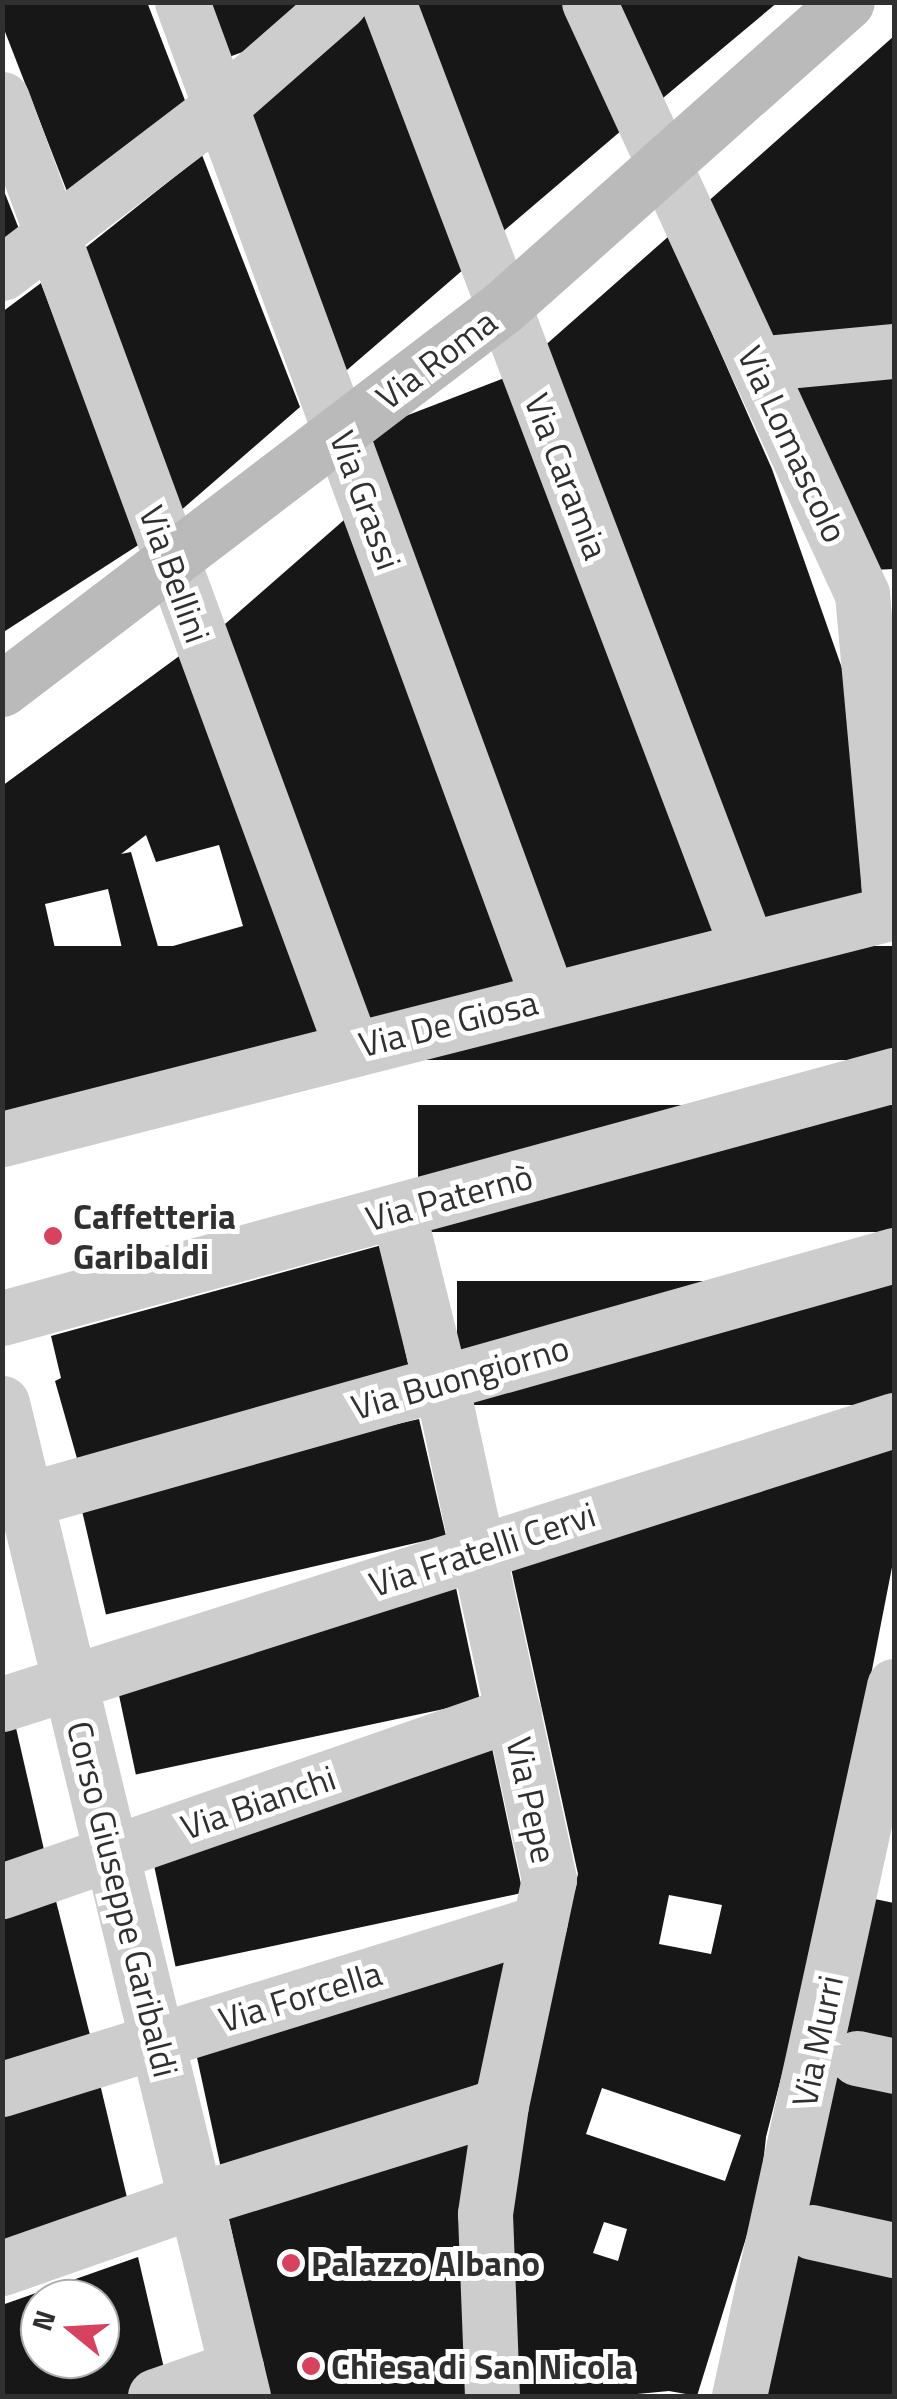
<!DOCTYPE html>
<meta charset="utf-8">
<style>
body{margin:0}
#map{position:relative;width:897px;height:2399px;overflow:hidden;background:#fff;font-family:"Titillium Web",sans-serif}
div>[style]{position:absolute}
.building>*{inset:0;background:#171717;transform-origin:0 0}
.street>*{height:55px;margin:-27.5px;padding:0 27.5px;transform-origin:27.5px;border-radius:27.5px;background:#cdcdcd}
.secondary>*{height:55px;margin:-27.5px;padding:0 27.5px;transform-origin:27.5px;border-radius:27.5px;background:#bababa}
.dots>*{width:28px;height:28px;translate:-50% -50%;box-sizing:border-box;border:5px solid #fff;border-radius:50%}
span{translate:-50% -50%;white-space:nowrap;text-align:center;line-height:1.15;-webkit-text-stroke:10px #fff;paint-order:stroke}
.street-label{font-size:35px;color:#303030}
.poi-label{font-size:35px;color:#303030;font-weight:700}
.left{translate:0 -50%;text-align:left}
.frame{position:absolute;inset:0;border:5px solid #303030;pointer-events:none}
.north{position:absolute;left:20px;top:2279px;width:100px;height:100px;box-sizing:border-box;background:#fff;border:2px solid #acacac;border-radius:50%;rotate:288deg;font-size:28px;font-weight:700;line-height:40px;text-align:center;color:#303030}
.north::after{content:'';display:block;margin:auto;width:35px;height:45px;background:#d7425e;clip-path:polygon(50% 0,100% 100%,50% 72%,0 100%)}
</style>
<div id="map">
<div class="building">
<i style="clip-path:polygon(2px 2px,147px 2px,186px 103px,70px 199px,2px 24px)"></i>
<i style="clip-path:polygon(196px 2px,300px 2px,248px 50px,218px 61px)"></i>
<i style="clip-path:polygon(408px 2px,565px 2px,622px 130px,500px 234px)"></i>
<i style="clip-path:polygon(614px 2px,778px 2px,657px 103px)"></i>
<i style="clip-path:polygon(368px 13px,464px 269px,340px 376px,240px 123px)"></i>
<i style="clip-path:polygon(894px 36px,894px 326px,764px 337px,704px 205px)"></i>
<i style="clip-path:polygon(202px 155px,300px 407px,179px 512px,75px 256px)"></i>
<i style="clip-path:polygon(2px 186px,21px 234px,2px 248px)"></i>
<i style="clip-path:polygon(669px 236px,772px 469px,850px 691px,862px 893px,758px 924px,541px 349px)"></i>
<i style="clip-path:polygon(41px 283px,140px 544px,2px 633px,2px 312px)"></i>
<i style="clip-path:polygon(894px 369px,894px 569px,872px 570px,785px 379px)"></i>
<i style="left:507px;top:377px;width:594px;height:172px;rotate:69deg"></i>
<i style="clip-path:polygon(344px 520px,522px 983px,366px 1024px,217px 631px)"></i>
<i style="clip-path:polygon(evenodd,182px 654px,325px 1032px,2px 1118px,2px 786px,182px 654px,146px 835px,156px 862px,219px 845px,243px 926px,159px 950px,131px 852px,121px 854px,146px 835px,182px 654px,108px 889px,125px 961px,61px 975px,45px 904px,108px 889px)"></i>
<i style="left:894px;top:946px;width:114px;height:911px;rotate:90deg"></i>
<i style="left:894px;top:1105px;width:127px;height:476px;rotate:90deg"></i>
<i style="clip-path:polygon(382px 1245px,409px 1368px,78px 1462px,55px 1381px,61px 1378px,51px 1336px)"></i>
<i style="left:894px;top:1281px;width:124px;height:437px;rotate:90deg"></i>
<i style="left:419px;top:1419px;width:120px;height:349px;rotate:77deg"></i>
<i style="clip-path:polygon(evenodd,894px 1447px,894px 1557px,830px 1885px,766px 2137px,760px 2193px,697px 2396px,669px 2391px,616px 2396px,505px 2396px,500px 2204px,578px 1874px,511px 1568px,894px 1447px,669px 1895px,722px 1905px,711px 1954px,659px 1944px,669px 1895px,894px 1447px,602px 2088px,741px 2135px,725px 2181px,586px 2134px,602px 2088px,894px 1447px,604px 2222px,627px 2229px,618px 2261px,593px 2253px,604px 2222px)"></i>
<i style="left:455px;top:1583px;width:121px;height:352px;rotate:78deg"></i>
<i style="clip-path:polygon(16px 1728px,45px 1854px,2px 1869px,2px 1732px)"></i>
<i style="left:492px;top:1748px;width:148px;height:355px;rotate:78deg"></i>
<i style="clip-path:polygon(870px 1898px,894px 1903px,894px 2047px,837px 2035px)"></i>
<i style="clip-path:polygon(56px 1901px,90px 2035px,2px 2064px,2px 1920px)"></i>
<i style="clip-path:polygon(510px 1953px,496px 2078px,222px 2173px,196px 2053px)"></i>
<i style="clip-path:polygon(827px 2075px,894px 2090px,894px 2232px,797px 2210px)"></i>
<i style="clip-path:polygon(100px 2084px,129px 2206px,2px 2251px,2px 2116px)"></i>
<i style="clip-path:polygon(468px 2141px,478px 2396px,268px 2396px,227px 2210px)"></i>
<i style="clip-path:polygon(788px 2252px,894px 2274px,894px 2396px,762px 2396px)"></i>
<i style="clip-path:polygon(evenodd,138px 2257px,167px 2381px,123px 2396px,2px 2396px,2px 2305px,138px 2257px,40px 2299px,100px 2299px,100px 2359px,40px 2359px,40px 2299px)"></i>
</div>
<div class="street">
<i style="left:182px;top:2px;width:1061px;rotate:69.82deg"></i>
<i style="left:388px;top:2px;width:1013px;rotate:69.19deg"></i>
<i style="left:589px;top:2px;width:652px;rotate:65.24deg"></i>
<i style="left:862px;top:594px;width:320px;rotate:84.8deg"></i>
<i style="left:2px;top:99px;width:1011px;rotate:69.76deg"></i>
<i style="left:2px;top:273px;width:275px;rotate:-37.3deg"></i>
<i style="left:221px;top:106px;width:158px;rotate:-41.2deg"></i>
<i style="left:756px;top:364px;width:139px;rotate:-5.4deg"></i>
<i style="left:2px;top:1139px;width:920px;rotate:-14.28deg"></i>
<i style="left:398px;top:1211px;width:177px;rotate:76deg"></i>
<i style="left:441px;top:1383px;width:508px;rotate:77.72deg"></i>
<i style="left:549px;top:1879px;width:231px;rotate:102deg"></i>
<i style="left:501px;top:2105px;width:110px;rotate:98.4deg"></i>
<i style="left:485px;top:2214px;width:182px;rotate:87.8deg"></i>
<i style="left:2px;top:1318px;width:925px;rotate:-15.24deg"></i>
<i style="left:2px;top:1403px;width:1022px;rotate:76.36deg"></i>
<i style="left:26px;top:1500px;width:902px;rotate:-15.76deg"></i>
<i style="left:2px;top:1704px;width:936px;rotate:-17.66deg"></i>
<i style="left:2px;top:1891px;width:542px;rotate:-19.17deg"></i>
<i style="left:857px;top:2058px;width:38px;rotate:12deg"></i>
<i style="left:2px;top:2089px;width:563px;rotate:-17.24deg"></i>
<i style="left:812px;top:2232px;width:84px;rotate:12.4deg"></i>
<i style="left:2px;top:2268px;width:206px;rotate:-19.3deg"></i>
<i style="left:196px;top:2200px;width:319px;rotate:-17.3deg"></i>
<i style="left:155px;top:2396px;width:86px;rotate:-19.1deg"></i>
<i style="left:739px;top:2396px;width:727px;rotate:-77.68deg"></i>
</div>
<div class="secondary">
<i style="left:2px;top:689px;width:629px;rotate:-37.31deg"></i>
<i style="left:502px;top:308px;width:461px;rotate:-41.6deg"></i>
</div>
<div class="dots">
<i style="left:53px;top:1236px;background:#d7425e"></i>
<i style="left:291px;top:2263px;background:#d7425e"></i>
<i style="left:311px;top:2366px;background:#d7425e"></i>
</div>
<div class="street-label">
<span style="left:436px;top:359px;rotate:-37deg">Via Roma</span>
<span style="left:793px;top:444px;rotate:65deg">Via Lomascolo</span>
<span style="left:567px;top:476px;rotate:69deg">Via Caramia</span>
<span style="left:366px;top:500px;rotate:70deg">Via Grassi</span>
<span style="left:175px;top:574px;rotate:70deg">Via Bellini</span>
<span style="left:448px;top:1023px;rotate:-14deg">Via De Giosa</span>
<span style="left:449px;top:1197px;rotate:-15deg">Via Paternò</span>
<span style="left:460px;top:1377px;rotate:-16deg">Via Buongiorno</span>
<span style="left:482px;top:1549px;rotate:-18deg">Via Fratelli Cervi</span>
<span style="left:532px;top:1800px;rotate:78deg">Via Pepe</span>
<span style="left:258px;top:1802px;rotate:-19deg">Via Bianchi</span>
<span style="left:123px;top:1899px;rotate:76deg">Corso Giuseppe Garibaldi</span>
<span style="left:300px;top:1996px;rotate:-17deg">Via Forcella</span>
<span style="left:817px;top:2041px;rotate:-78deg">Via Murri</span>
</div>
<div class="poi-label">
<span class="left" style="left:73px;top:1236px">Caffetteria<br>Garibaldi</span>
<span class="left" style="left:311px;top:2263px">Palazzo Albano</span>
<span class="left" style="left:331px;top:2366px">Chiesa di San Nicola</span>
</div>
<div class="frame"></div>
<div class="north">N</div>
</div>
